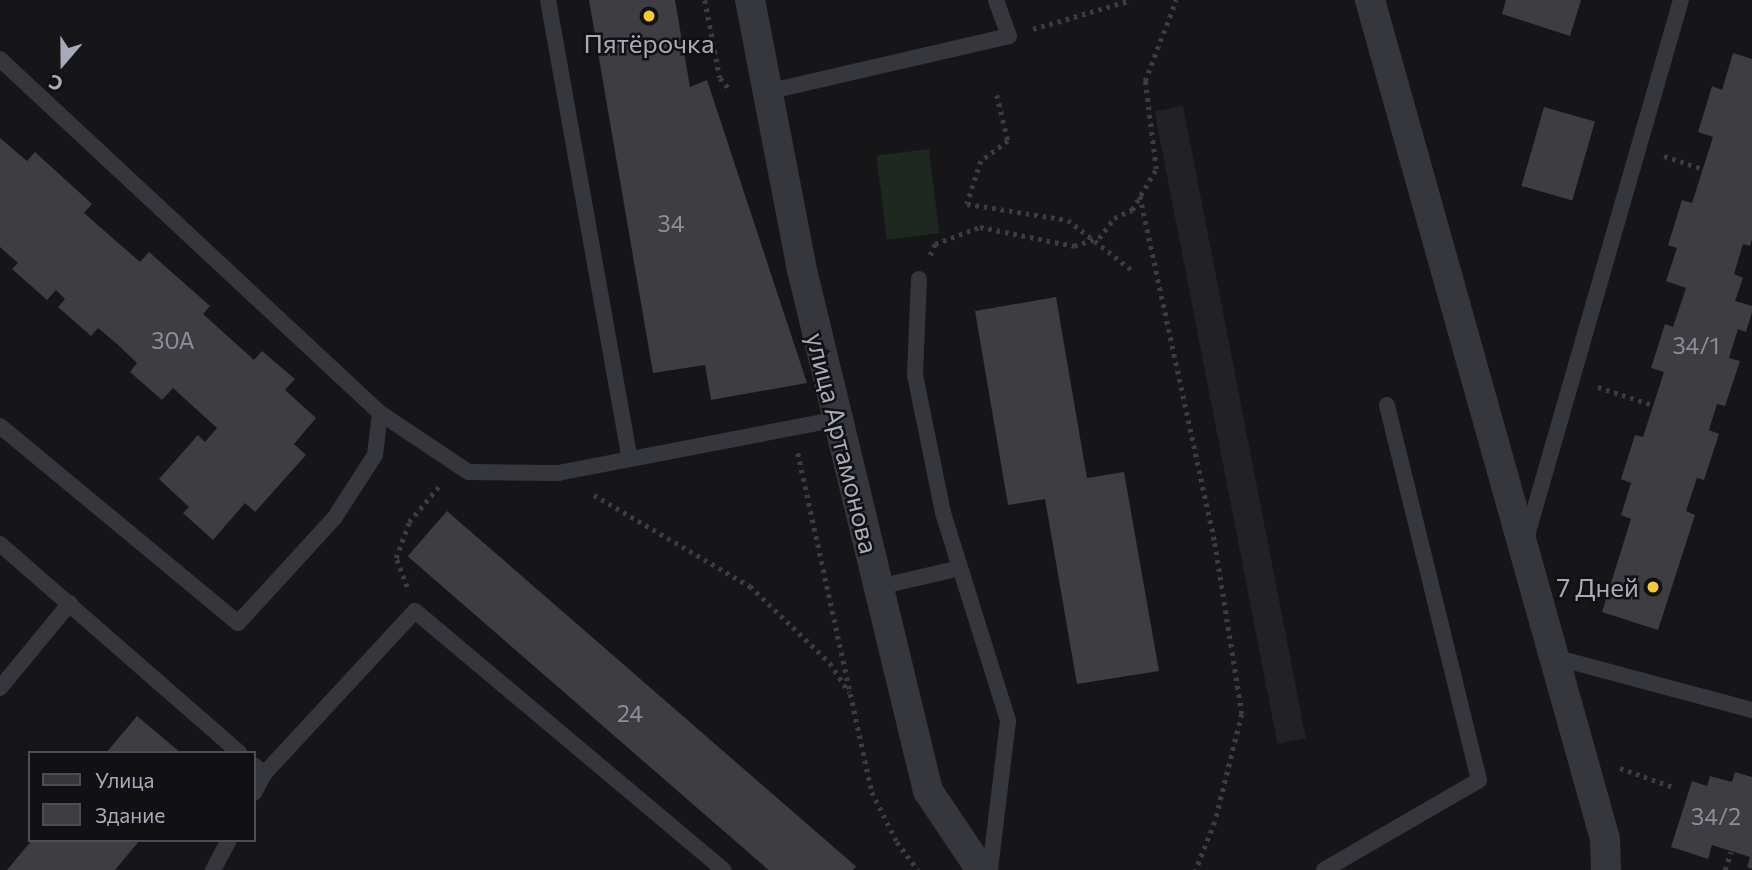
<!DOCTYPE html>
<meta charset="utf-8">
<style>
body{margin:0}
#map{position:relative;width:1752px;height:870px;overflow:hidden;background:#161517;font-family:Commissioner,sans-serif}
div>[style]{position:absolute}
.built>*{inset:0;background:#222124;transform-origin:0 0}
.green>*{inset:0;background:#1f2721;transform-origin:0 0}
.building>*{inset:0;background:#3d3d42;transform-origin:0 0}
.path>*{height:4.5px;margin-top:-2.25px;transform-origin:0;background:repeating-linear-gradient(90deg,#3c3d43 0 3.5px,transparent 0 8.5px)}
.lane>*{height:16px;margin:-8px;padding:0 8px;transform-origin:8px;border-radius:8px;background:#36373c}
.street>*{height:30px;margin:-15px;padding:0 15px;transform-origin:15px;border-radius:15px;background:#36373c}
.dots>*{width:19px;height:19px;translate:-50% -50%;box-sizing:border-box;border:4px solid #111012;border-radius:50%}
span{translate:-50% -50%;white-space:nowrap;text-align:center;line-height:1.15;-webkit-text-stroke:5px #111012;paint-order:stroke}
.number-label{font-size:23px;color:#8c8f9a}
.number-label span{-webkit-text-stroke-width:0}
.poi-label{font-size:26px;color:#a7aab8}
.right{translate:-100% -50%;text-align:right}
.street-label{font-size:26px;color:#a7aab8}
.legend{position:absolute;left:28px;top:751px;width:228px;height:91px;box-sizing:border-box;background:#111012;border:2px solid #4d4e54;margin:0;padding:9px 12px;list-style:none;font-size:21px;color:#a7aab8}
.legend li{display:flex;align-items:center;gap:14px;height:35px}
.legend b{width:35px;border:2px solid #4d4e54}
.north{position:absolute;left:28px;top:28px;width:70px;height:70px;-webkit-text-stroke:5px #111012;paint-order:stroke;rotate:200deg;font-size:19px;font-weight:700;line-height:28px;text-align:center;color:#a7aab8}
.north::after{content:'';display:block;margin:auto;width:24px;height:32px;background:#a7aab8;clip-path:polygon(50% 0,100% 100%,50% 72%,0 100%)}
</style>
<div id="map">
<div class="built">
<i style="left:1183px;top:106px;width:644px;height:29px;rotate:79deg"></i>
</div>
<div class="green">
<i style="left:929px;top:149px;width:85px;height:53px;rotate:83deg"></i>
</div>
<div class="building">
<i style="clip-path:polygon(589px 0,675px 0,690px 87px,707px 80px,807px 383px,711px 400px,705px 365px,653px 373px)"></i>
<i style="clip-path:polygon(1506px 0,1581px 0,1570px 36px,1502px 14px)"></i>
<i style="clip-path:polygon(1733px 53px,1752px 59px,1752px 239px,1750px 246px,1743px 244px,1734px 274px,1743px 278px,1735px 301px,1752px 306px,1752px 312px,1746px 332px,1738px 329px,1729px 358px,1740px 361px,1725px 406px,1717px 404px,1709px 430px,1719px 434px,1704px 480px,1697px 478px,1686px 511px,1695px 515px,1658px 630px,1602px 612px,1631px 519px,1621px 515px,1631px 483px,1621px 479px,1635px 435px,1643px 437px,1664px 372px,1651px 368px,1665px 324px,1673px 327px,1686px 288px,1666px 281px,1677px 248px,1668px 245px,1682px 200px,1692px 203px,1713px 137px,1698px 132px,1712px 86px,1722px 90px)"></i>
<i style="left:1544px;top:107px;width:53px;height:82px;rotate:16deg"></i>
<i style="clip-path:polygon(0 138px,27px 161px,35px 152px,92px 204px,84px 213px,140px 262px,149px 252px,210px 306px,203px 314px,254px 360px,262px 351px,295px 379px,285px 390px,316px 418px,294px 444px,306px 455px,255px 512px,245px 503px,213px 540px,183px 513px,189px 507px,159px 479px,198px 435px,205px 442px,217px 428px,173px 388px,162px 400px,130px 372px,137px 363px,117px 344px,98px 328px,91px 336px,58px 307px,65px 299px,56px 290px,47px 300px,12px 269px,18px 263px,0 247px)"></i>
<i style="clip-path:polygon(1056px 297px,1087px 478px,1124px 472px,1159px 671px,1077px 684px,1045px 499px,1008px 505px,975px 311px)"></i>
<i style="left:447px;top:511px;width:542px;height:60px;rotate:41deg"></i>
<i style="clip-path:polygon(137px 716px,181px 753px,106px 753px)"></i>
<i style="clip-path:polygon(1735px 772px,1752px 777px,1752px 869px,1747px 867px,1750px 857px,1712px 845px,1708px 859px,1671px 847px,1692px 781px,1707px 786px,1710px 776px,1732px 782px)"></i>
<i style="clip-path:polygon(32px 840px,140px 840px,115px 870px,7px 870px)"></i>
</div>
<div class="path">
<i style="left:705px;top:0;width:79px;rotate:79.1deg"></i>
<i style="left:720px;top:78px;width:16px;rotate:50deg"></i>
<i style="left:1033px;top:29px;width:102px;rotate:-16.5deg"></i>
<i style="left:997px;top:95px;width:47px;rotate:76.6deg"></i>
<i style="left:1008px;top:141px;width:34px;rotate:143deg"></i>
<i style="left:981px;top:161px;width:45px;rotate:108deg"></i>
<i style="left:967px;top:204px;width:102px;rotate:9deg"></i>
<i style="left:1068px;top:220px;width:83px;rotate:38.1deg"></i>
<i style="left:1664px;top:156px;width:41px;rotate:18.4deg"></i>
<i style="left:1140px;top:196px;width:355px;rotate:77.8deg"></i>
<i style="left:1215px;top:543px;width:173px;rotate:81deg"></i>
<i style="left:1242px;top:714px;width:111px;rotate:104deg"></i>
<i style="left:1215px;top:822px;width:52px;rotate:111.6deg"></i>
<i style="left:930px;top:255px;width:12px;rotate:-66deg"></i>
<i style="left:935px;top:244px;width:48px;rotate:-20.7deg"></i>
<i style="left:980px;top:227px;width:96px;rotate:11.4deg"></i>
<i style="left:1074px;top:246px;width:26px;rotate:-18deg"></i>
<i style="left:1099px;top:238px;width:25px;rotate:-53deg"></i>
<i style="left:1114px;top:218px;width:20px;rotate:-24deg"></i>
<i style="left:1132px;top:210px;width:48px;rotate:-59.7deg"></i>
<i style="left:1156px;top:169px;width:89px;rotate:-97.1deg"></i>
<i style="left:1145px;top:81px;width:87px;rotate:-69.1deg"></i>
<i style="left:1598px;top:387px;width:58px;rotate:18.1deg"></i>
<i style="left:798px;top:453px;width:347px;rotate:77.7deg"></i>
<i style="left:872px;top:792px;width:56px;rotate:63.4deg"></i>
<i style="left:897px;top:842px;width:35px;rotate:53deg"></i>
<i style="left:594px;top:495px;width:181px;rotate:30.3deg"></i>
<i style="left:750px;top:586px;width:111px;rotate:43.9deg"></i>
<i style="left:830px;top:663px;width:35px;rotate:57deg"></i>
<i style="left:407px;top:587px;width:31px;rotate:-111deg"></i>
<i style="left:396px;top:558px;width:38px;rotate:-70deg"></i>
<i style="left:409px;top:522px;width:48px;rotate:-50deg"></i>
<i style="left:1620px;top:768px;width:59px;rotate:19.7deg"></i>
<i style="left:1725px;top:870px;width:19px;rotate:-72deg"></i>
</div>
<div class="lane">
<i style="left:548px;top:0;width:466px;rotate:79.9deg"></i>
<i style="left:0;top:59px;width:519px;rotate:42.97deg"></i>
<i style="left:380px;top:413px;width:106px;rotate:33.8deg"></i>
<i style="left:468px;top:472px;width:90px;rotate:0.6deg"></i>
<i style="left:558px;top:473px;width:285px;rotate:-10.9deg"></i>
<i style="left:771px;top:91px;width:244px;rotate:-13deg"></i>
<i style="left:1009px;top:36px;width:38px;rotate:-110deg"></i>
<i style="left:919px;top:279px;width:96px;rotate:92.4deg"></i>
<i style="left:915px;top:375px;width:141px;rotate:78.5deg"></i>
<i style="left:943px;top:513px;width:218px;rotate:72.6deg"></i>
<i style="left:1008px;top:721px;width:150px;rotate:96.9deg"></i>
<i style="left:0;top:426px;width:309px;rotate:39.6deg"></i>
<i style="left:238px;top:623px;width:144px;rotate:-47.5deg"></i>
<i style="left:335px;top:517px;width:74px;rotate:-57.2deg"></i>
<i style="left:375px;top:455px;width:42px;rotate:-83.2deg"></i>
<i style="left:1526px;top:539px;width:561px;rotate:-73.96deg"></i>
<i style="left:0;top:544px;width:318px;rotate:41.1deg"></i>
<i style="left:878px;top:587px;width:84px;rotate:-13deg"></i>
<i style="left:1554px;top:657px;width:205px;rotate:15deg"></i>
<i style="left:0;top:688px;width:110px;rotate:-50.5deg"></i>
<i style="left:254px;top:765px;width:13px;rotate:42deg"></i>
<i style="left:264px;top:774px;width:222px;rotate:-47.2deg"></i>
<i style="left:415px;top:611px;width:403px;rotate:40deg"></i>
<i style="left:254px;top:793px;width:21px;rotate:-62deg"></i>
<i style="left:213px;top:870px;width:34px;rotate:-62deg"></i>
<i style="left:1324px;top:870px;width:179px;rotate:-30.1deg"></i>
<i style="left:1479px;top:780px;width:386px;rotate:-103.8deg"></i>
</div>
<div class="street">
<i style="left:750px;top:0;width:271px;rotate:79.1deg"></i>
<i style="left:801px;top:266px;width:540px;rotate:76.4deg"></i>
<i style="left:928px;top:791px;width:95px;rotate:56.1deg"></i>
<i style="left:1370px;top:0;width:871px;rotate:74.35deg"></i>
<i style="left:1605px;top:839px;width:31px;rotate:88deg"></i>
</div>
<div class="dots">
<i style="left:649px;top:16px;background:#f5ca30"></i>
<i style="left:1653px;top:587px;background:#f5ca30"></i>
</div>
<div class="number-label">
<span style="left:671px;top:223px">34</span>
<span style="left:173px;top:340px">30А</span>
<span style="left:1696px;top:345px">34/1</span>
<span style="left:630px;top:713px">24</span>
<span style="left:1716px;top:816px">34/2</span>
</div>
<div class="poi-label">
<span style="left:649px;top:43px">Пятёрочка</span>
<span class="right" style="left:1639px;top:587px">7 Дней</span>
</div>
<div class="street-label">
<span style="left:843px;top:443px;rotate:76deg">улица Артамонова</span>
</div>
<ul class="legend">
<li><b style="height:9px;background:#36373c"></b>Улица</li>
<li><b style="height:19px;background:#3d3d42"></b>Здание</li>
</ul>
<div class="north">С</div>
</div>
